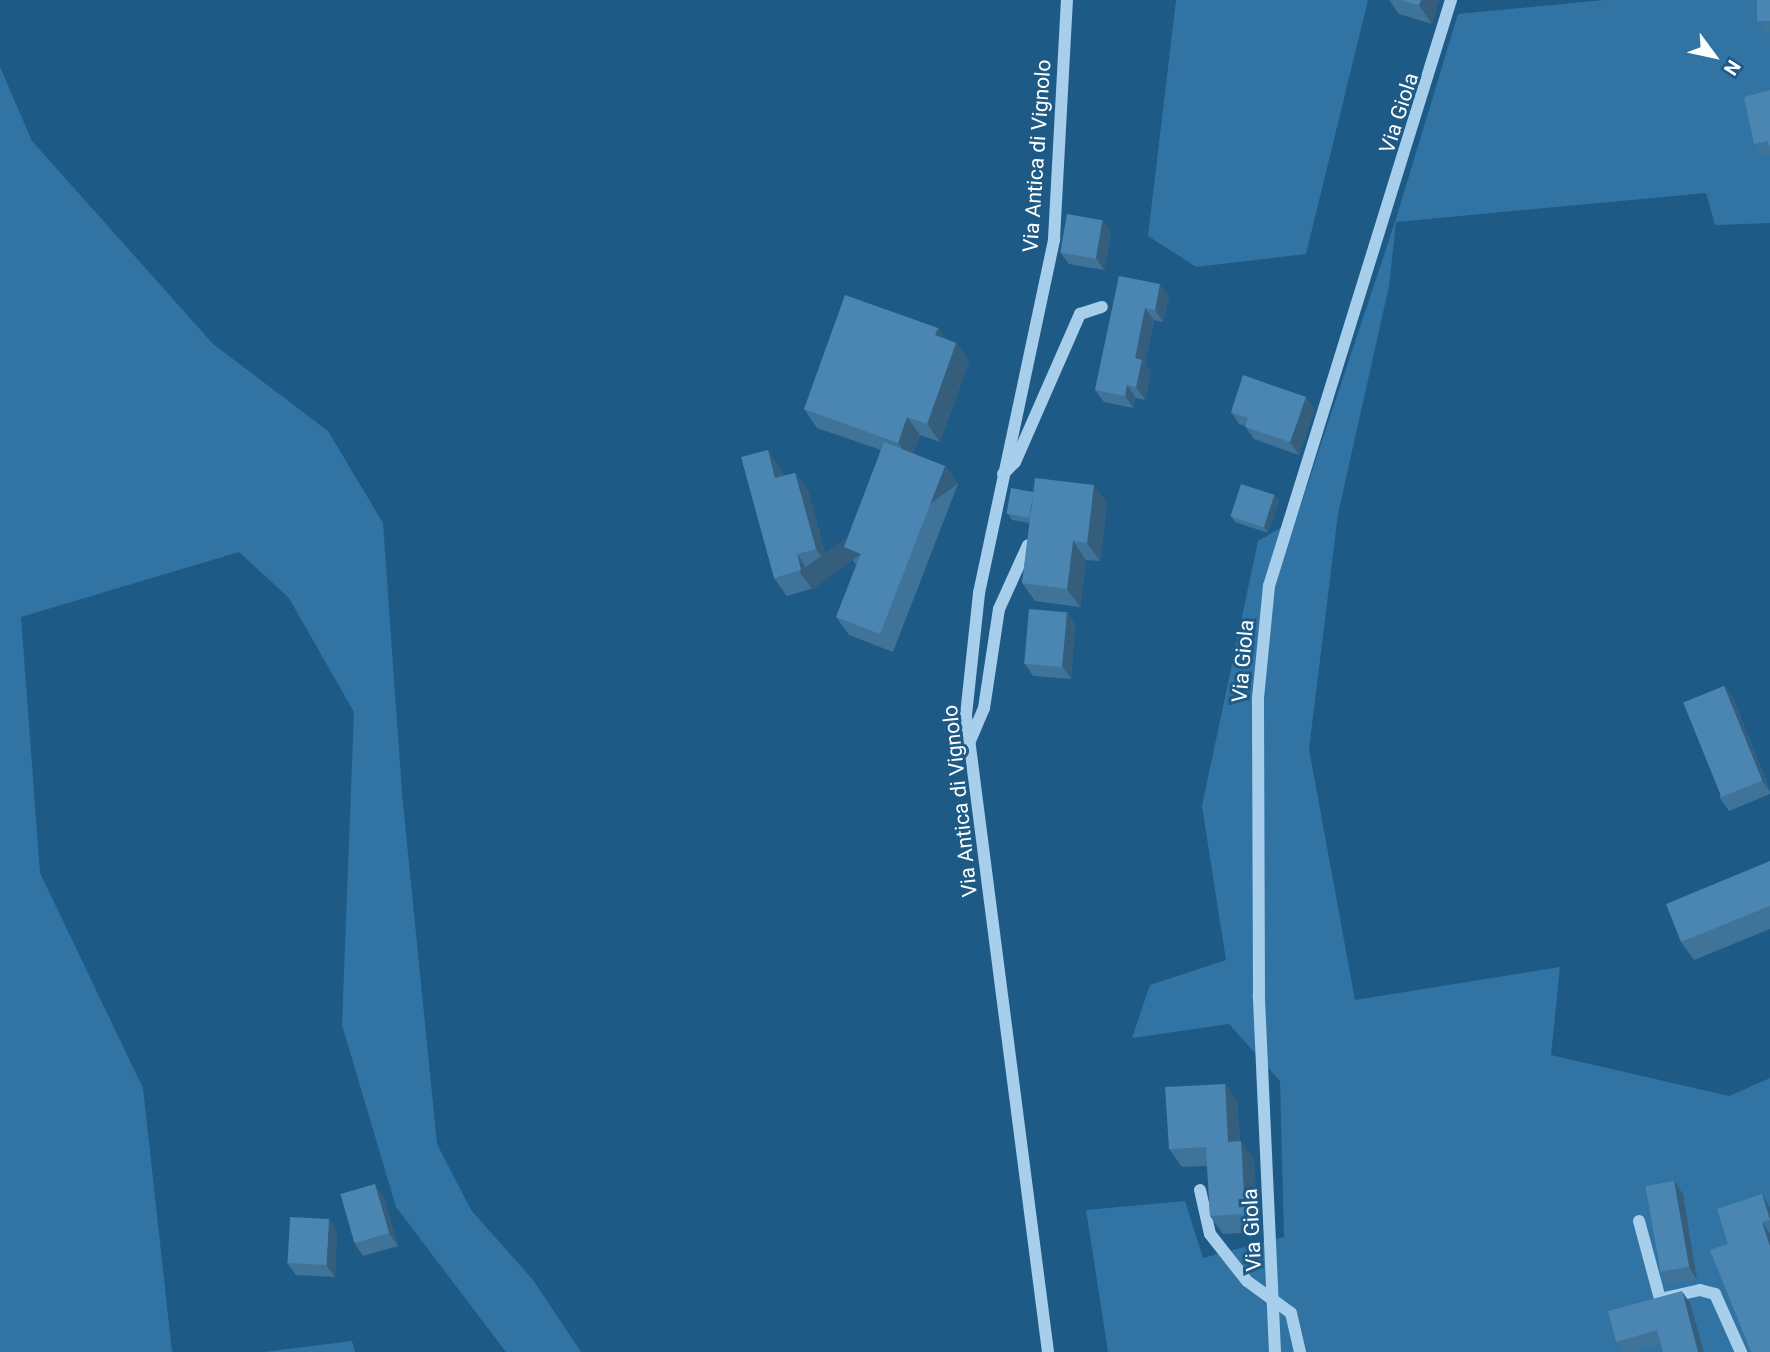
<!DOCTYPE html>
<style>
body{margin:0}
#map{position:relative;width:1770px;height:1352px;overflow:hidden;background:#1e5a86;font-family:Roboto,sans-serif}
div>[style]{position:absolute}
.green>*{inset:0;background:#3174a4}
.minor>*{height:12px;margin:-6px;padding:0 6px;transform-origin:6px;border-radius:6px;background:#a7ceeb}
.wall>*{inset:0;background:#407398}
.shaded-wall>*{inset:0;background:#345e7c;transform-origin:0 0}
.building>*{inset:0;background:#4a86b1;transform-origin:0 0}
span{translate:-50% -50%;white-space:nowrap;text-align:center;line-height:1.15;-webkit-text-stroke:6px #1e5a86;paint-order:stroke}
.street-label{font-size:21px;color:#fff}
.north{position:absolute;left:1679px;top:21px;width:70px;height:70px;-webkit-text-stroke:5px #1e5a86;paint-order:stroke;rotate:123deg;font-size:19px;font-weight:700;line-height:28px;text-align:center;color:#fff}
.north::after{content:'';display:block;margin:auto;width:24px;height:32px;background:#fff;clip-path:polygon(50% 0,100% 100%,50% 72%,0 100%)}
</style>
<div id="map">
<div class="green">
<i style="clip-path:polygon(1176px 0,1368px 0,1306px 254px,1196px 267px,1148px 236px)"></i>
<i style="clip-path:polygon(1604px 0,1770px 0,1770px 223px,1715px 225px,1706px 193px,1396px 222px,1389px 286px,1338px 514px,1309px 749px,1355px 1000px,1560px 967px,1551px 1055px,1729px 1096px,1770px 1078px,1770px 1352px,1108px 1352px,1086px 1210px,1185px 1201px,1203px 1258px,1284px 1237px,1280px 1081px,1229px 1024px,1132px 1038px,1150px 985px,1226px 960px,1202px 806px,1258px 541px,1296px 519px,1395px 222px,1458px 14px)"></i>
<i style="clip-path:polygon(0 67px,32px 141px,213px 344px,328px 431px,383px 523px,402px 793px,437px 1144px,471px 1210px,533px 1280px,581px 1352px,506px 1352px,396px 1207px,342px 1025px,354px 712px,289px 598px,239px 552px,21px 617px,40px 873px,143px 1088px,172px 1352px,0 1352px)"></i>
<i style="clip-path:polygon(352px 1341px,355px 1352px,264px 1352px)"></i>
</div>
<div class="minor">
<i style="left:1003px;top:474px;width:17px;rotate:-45deg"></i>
<i style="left:1015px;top:462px;width:162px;rotate:-66.3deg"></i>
<i style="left:1080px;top:314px;width:23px;rotate:-18deg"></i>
<i style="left:970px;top:741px;width:36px;rotate:-67deg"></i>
<i style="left:984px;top:708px;width:100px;rotate:-81.4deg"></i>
<i style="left:999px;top:609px;width:70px;rotate:-65.6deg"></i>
<i style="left:1200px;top:1190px;width:45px;rotate:77.2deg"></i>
<i style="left:1210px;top:1234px;width:60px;rotate:51.8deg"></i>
<i style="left:1247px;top:1281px;width:54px;rotate:36deg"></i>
<i style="left:1291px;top:1313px;width:40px;rotate:77deg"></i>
<i style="left:1639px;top:1221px;width:81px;rotate:74.9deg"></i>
<i style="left:1660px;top:1299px;width:41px;rotate:-12.7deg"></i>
<i style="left:1700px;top:1290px;width:16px;rotate:15deg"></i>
<i style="left:1715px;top:1294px;width:64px;rotate:65.9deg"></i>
<i style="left:1048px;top:1352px;width:642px;rotate:-97.34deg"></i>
<i style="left:966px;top:715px;width:123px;rotate:-83.9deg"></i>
<i style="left:979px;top:593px;width:362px;rotate:-78deg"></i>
<i style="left:1054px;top:239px;width:239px;rotate:-86.9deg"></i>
<i style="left:1275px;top:1352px;width:358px;rotate:-92.6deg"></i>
<i style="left:1259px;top:994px;width:296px;rotate:-90.2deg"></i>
<i style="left:1258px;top:698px;width:113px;rotate:-84.4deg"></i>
<i style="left:1269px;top:586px;width:614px;rotate:-72.75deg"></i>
</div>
<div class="wall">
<i style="clip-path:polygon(1389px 0,1439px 0,1432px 24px,1399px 14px)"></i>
<i style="clip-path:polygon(1770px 0,1770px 33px,1767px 33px,1758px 21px)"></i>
<i style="clip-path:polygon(1770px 90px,1770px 155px,1763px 156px,1754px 144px)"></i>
<i style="clip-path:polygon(1102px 220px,1111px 232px,1104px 270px,1069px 264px,1060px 252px)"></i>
<i style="clip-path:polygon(1119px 276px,1169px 297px,1163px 322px,1154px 320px,1145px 364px,1151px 372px,1145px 400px,1136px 398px,1133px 408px,1104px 402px,1095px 390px)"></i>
<i style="clip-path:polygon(938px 328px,946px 339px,956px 343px,969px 361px,940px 442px,920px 435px,913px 454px,945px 466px,958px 484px,893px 652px,849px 635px,836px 617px,856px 565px,844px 547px,881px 450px,817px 428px,804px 409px)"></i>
<i style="clip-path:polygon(1315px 409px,1299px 455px,1254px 439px,1245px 426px,1239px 424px,1231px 412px)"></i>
<i style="clip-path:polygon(780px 468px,783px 476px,795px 473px,808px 491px,829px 567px,809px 572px,814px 588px,787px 596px,774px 578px)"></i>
<i style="clip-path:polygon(1274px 495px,1279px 501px,1268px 533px,1235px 522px,1231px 516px)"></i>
<i style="clip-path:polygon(1107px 503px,1100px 561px,1086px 560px,1080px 607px,1035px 601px,1022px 583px,1030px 523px,1012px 520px,1008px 514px)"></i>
<i style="clip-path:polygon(1067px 612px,1075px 624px,1071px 679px,1033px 676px,1025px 664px)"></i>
<i style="clip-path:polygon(1724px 686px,1733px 698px,1770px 791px,1770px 794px,1729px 811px,1720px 798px)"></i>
<i style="clip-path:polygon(1770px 861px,1770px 929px,1694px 960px,1681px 942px)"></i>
<i style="clip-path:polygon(1225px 1084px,1237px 1102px,1240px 1141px,1254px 1159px,1258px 1232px,1223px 1234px,1210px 1216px,1207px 1166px,1182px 1167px,1169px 1149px)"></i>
<i style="clip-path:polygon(1674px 1181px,1683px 1194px,1697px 1280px,1668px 1284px,1659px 1272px)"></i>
<i style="clip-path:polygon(1762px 1194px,1770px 1207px,1770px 1352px,1728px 1244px)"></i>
<i style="clip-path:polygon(383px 1196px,398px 1246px,363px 1256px,355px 1244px)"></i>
<i style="clip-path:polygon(329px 1219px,337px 1232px,335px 1277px,296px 1275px,287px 1263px)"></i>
<i style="clip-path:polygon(1690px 1303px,1704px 1352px,1663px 1352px,1660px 1344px,1632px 1352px,1623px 1352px,1616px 1342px)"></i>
</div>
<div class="shaded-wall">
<i style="clip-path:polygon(1421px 0,1439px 0,1432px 24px,1419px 5px)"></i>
<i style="clip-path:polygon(1102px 220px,1111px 232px,1104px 270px,1096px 258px)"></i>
<i style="clip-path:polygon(1160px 284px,1169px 297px,1163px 322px,1155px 310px)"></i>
<i style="clip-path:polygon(1145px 308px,1154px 320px,1145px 364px,1151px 372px,1145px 400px,1136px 387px,1135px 358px)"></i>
<i style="clip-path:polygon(938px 328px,951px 346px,935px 335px)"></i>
<i style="clip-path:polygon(956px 343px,969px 361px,940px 442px,927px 424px)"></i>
<i style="clip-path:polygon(1127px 385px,1136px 398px,1133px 408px,1125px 396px)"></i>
<i style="clip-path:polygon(1306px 397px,1315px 409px,1299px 455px,1290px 442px)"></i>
<i style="clip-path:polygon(907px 417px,920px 435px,911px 461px,898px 443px)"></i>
<i style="clip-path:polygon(768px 450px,780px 468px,788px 496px,775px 478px)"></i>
<i style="left:945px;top:466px;width:22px;height:180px;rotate:54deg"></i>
<i style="clip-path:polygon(795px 473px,808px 491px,829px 567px,816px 549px)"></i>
<i style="clip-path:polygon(1094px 485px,1107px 503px,1100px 561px,1087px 543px)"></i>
<i style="clip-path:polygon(1274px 495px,1279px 501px,1268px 533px,1264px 527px)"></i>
<i style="clip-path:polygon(1073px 541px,1086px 560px,1080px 607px,1067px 589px)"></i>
<i style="clip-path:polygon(797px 554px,809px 572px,814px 588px,801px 570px)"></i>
<i style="clip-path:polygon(1067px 612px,1075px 624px,1071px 679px,1062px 666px)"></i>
<i style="clip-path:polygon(1724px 686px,1733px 698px,1770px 792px,1762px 781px)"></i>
<i style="clip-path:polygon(1225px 1084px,1237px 1102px,1241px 1160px,1228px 1142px)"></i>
<i style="clip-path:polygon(1241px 1141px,1254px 1159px,1258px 1232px,1245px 1214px)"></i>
<i style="clip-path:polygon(1674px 1181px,1683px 1194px,1697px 1280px,1689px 1267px)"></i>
<i style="clip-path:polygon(375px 1184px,383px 1196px,398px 1246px,389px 1233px)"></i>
<i style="clip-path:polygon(1762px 1194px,1770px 1207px,1770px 1220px)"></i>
<i style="clip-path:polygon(329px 1219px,337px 1232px,335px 1277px,326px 1265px)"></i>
<i style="clip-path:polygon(1762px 1222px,1770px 1233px,1770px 1247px)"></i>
<i style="clip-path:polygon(1682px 1291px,1690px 1303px,1704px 1352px,1698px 1352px)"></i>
</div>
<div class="building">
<i style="clip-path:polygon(1400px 0,1421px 0,1419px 5px)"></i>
<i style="left:1757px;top:0;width:13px;height:21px"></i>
<i style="clip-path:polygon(1770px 90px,1770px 147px,1768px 141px,1754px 144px,1744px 97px)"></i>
<i style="left:1067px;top:214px;width:36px;height:39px;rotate:10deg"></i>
<i style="clip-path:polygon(1119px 276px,1160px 284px,1155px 310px,1145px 308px,1135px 358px,1142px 360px,1136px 387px,1127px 385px,1125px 396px,1095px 390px)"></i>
<i style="clip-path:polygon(845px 295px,938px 328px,935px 335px,956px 343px,927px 424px,907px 417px,898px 443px,804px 409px)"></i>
<i style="clip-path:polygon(1243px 375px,1306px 397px,1290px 442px,1245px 427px,1248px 418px,1231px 412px)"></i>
<i style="clip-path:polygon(884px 442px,945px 466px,880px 634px,836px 617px,861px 554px,844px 547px)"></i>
<i style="clip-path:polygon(768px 450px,775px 478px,795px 473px,816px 549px,797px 554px,801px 570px,774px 578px,741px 457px)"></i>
<i style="clip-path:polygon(1035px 478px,1094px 485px,1087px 543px,1073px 541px,1067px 589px,1022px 583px)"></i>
<i style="left:1241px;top:484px;width:35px;height:34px;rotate:18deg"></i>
<i style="left:1011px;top:488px;width:23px;height:26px;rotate:10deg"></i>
<i style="left:1029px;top:609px;width:38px;height:55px;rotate:5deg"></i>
<i style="left:1724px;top:686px;width:102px;height:44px;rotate:68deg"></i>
<i style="clip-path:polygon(1770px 861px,1770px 906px,1681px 942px,1666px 904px)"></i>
<i style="clip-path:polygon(1225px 1084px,1228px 1142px,1241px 1141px,1245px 1214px,1210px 1216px,1206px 1147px,1169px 1149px,1165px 1087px)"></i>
<i style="left:1674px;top:1181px;width:87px;height:29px;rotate:80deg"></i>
<i style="left:375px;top:1184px;width:51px;height:36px;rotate:74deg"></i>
<i style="clip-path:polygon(1762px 1194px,1770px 1220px,1762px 1222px,1770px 1247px,1770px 1352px,1751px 1352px,1710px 1250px,1728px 1244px,1717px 1209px)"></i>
<i style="left:290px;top:1217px;width:39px;height:46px;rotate:3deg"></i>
<i style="clip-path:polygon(1682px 1291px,1698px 1352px,1663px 1352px,1657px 1330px,1616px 1342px,1608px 1311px)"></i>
</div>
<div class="street-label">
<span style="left:1399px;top:113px;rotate:-72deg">Via Giola</span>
<span style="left:1037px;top:156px;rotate:-86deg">Via Antica di Vignolo</span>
<span style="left:1243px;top:661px;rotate:-85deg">Via Giola</span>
<span style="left:960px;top:801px;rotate:-96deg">Via Antica di Vignolo</span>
<span style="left:1252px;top:1230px;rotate:-93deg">Via Giola</span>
</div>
<div class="north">N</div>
</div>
